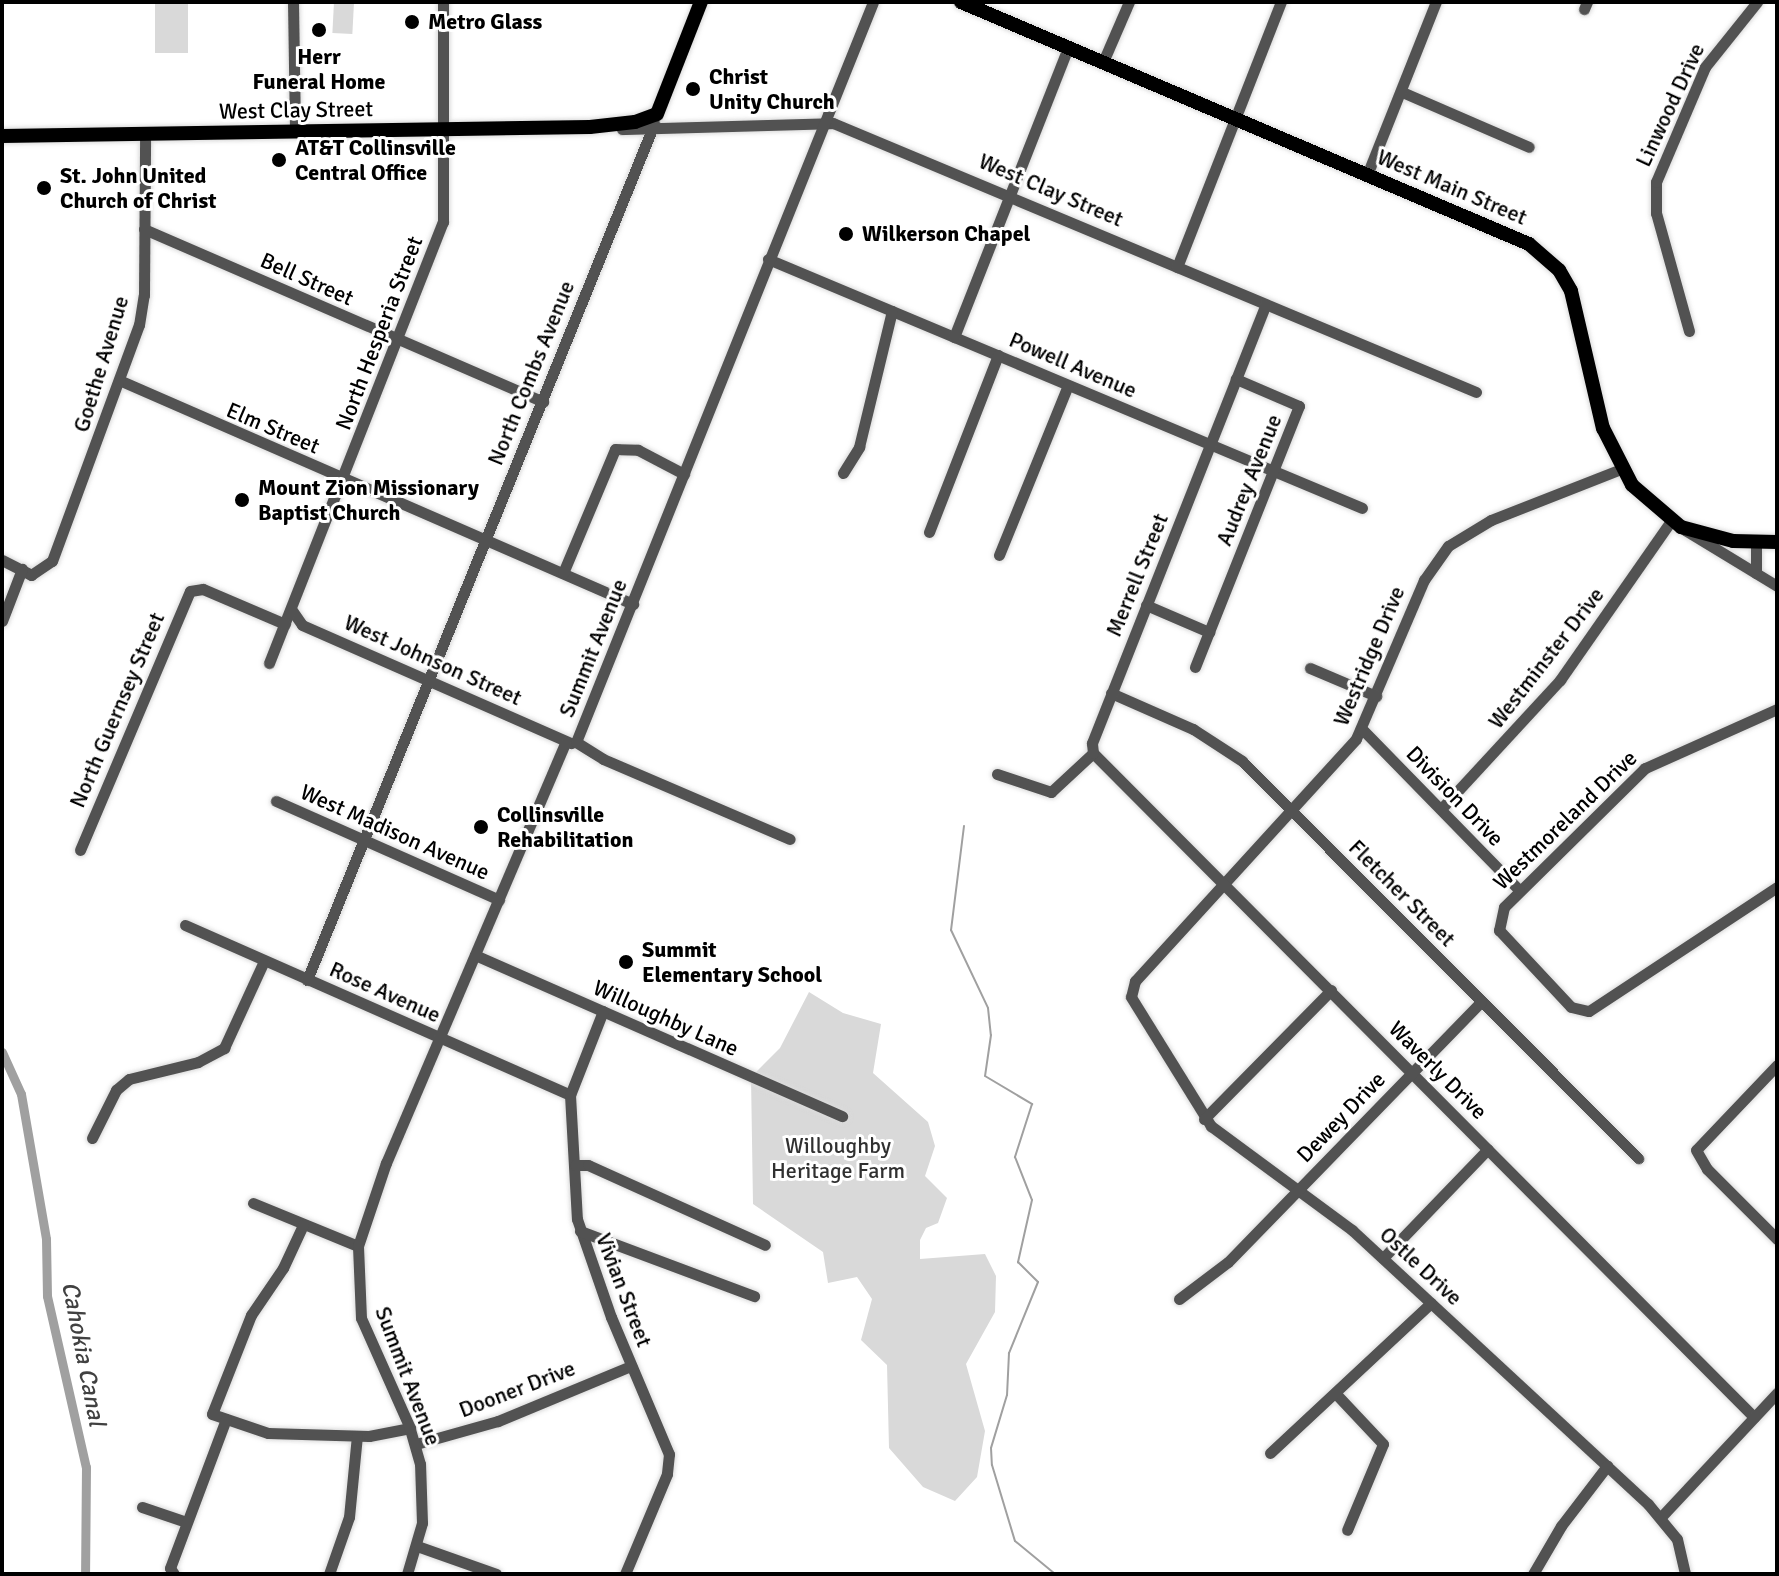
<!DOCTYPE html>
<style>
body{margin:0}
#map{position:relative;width:1779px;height:1576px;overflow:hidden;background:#fff;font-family:Signika,sans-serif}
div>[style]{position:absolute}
.green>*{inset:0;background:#d9d9d9;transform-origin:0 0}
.stream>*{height:2px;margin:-1px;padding:0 1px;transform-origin:1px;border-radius:1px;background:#a0a0a0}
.canal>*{height:9px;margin:-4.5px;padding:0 4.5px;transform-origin:4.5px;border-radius:4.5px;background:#a0a0a0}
.roads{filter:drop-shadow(0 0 2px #dbdbdb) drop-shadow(0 0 2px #dbdbdb)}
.minor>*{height:11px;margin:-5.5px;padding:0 5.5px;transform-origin:5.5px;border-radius:5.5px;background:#525252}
.major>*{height:14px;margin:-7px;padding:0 7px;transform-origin:7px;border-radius:7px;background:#000}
.dots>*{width:22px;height:22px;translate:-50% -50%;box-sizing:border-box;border:4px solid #fff;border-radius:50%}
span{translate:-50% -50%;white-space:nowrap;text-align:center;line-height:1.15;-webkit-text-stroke:6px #fff;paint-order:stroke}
.poi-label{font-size:22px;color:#000;font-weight:700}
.left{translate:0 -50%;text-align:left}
.street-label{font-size:22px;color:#000}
.park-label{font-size:22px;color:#303030}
.water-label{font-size:24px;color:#414141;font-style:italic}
.frame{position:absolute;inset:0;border:4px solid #000;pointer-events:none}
</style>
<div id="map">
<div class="green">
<i style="left:155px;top:2px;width:33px;height:51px"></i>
<i style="left:334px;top:2px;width:20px;height:31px;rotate:3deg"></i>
<i style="clip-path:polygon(809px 992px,843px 1013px,881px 1024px,873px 1073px,928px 1122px,935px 1146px,925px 1176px,947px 1198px,938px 1223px,926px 1228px,920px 1240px,920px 1259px,985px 1254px,996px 1276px,995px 1312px,966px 1364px,985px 1431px,977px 1477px,955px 1501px,923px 1487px,889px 1448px,887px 1365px,861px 1340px,872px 1299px,857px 1277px,828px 1283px,823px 1252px,753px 1204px,751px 1077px,780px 1048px)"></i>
</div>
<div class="stream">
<i style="left:964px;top:826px;width:105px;rotate:97.1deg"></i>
<i style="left:951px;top:930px;width:86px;rotate:64.6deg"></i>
<i style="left:988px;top:1008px;width:27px;rotate:84deg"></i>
<i style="left:991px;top:1035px;width:41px;rotate:98.3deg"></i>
<i style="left:985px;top:1076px;width:55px;rotate:30.8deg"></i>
<i style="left:1032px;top:1104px;width:56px;rotate:107.8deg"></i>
<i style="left:1015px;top:1157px;width:46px;rotate:68.4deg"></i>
<i style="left:1032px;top:1200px;width:64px;rotate:102.7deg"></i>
<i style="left:1018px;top:1262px;width:28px;rotate:45deg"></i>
<i style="left:1038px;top:1282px;width:77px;rotate:112.2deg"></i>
<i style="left:1009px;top:1353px;width:42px;rotate:92.7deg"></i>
<i style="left:1007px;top:1395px;width:55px;rotate:106.8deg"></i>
<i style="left:991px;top:1448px;width:17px;rotate:87deg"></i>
<i style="left:992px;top:1465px;width:79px;rotate:73.2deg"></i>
<i style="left:1015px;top:1541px;width:52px;rotate:39.5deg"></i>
</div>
<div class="canal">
<i style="left:2px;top:1052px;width:46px;rotate:65.7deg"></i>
<i style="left:21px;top:1094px;width:147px;rotate:80.2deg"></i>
<i style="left:46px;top:1239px;width:57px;rotate:89deg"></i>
<i style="left:47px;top:1296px;width:175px;rotate:77.2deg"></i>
<i style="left:86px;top:1467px;width:107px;rotate:90.5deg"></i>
</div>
<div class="roads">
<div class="minor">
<i style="left:293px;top:2px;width:130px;rotate:89.1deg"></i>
<i style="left:1584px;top:9px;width:8px;rotate:-67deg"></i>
<i style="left:1103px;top:62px;width:65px;rotate:-66.6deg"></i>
<i style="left:1402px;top:92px;width:138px;rotate:23.4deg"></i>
<i style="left:622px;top:129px;width:211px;rotate:-1.6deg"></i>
<i style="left:833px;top:123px;width:697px;rotate:22.7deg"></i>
<i style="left:1367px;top:175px;width:186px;rotate:-68.3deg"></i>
<i style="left:144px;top:229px;width:435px;rotate:23.4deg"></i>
<i style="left:768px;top:259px;width:644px;rotate:22.74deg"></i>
<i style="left:1177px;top:267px;width:285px;rotate:-68.6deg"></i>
<i style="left:1689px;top:331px;width:123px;rotate:-105.6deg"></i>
<i style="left:1656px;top:213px;width:31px;rotate:-90deg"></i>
<i style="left:1656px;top:182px;width:125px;rotate:-66.9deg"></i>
<i style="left:1705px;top:67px;width:83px;rotate:-51.3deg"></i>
<i style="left:954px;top:337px;width:311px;rotate:-68.5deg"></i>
<i style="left:119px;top:380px;width:561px;rotate:23.55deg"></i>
<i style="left:1621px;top:469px;width:140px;rotate:158.6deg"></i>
<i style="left:1491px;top:520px;width:50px;rotate:148.8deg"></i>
<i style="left:1448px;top:546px;width:42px;rotate:125.2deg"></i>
<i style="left:1424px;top:580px;width:173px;rotate:113.2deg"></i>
<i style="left:1356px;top:739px;width:328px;rotate:132.4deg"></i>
<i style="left:1135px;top:981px;width:16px;rotate:104deg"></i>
<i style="left:1131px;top:997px;width:152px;rotate:58.2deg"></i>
<i style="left:1211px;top:1126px;width:175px;rotate:36.4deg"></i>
<i style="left:1352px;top:1230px;width:403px;rotate:42.8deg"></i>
<i style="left:1648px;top:1504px;width:45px;rotate:50.4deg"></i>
<i style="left:1677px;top:1539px;width:36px;rotate:77deg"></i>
<i style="left:843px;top:473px;width:31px;rotate:-58deg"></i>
<i style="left:859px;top:447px;width:140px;rotate:-76.4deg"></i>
<i style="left:1685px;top:530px;width:108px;rotate:31.3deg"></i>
<i style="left:929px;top:532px;width:190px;rotate:-68.7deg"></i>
<i style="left:999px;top:555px;width:183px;rotate:-67.9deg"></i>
<i style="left:2px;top:560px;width:33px;rotate:27deg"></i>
<i style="left:31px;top:575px;width:25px;rotate:-34deg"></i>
<i style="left:52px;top:561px;width:252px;rotate:-69.8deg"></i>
<i style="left:139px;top:325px;width:30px;rotate:-81deg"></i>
<i style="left:144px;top:295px;width:161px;rotate:-89.6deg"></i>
<i style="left:563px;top:573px;width:134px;rotate:-67.2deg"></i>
<i style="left:615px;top:449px;width:23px;rotate:2deg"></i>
<i style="left:638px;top:450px;width:52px;rotate:27.6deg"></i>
<i style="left:1756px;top:573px;width:30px;rotate:-90deg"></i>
<i style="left:1146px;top:605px;width:69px;rotate:23.2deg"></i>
<i style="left:291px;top:609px;width:19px;rotate:55deg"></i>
<i style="left:302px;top:625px;width:294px;rotate:23.7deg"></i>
<i style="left:2px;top:621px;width:56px;rotate:-69deg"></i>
<i style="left:269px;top:663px;width:474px;rotate:-68.5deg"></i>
<i style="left:443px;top:222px;width:220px;rotate:-90deg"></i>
<i style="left:1195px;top:667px;width:281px;rotate:-68.3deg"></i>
<i style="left:1299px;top:406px;width:69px;rotate:-156.8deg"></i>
<i style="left:1310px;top:668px;width:72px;rotate:23deg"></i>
<i style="left:1111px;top:693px;width:90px;rotate:23.7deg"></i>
<i style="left:1193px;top:729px;width:59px;rotate:33.1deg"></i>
<i style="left:1242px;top:761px;width:561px;rotate:45.07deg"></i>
<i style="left:1777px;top:709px;width:145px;rotate:155.9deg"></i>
<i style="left:1645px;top:768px;width:198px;rotate:135.4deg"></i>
<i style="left:1504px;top:907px;width:24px;rotate:102deg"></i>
<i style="left:1499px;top:930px;width:105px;rotate:46.9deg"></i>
<i style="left:1571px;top:1007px;width:18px;rotate:13deg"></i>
<i style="left:1589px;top:1011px;width:225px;rotate:-33.4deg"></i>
<i style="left:1362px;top:729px;width:225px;rotate:45.7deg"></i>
<i style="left:576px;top:742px;width:797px;rotate:-68.13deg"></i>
<i style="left:576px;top:742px;width:32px;rotate:32deg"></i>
<i style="left:603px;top:759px;width:203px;rotate:23.2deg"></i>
<i style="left:1093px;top:753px;width:937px;rotate:45.13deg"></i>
<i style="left:997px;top:774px;width:57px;rotate:18.4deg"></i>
<i style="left:1051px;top:792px;width:57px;rotate:-42.9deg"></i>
<i style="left:1093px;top:753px;width:10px;rotate:-96deg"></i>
<i style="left:1092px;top:743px;width:471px;rotate:-68.4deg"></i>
<i style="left:276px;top:801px;width:244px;rotate:23.9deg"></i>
<i style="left:1441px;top:809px;width:176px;rotate:-47.3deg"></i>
<i style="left:1560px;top:680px;width:194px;rotate:-55.1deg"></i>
<i style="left:80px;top:850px;width:281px;rotate:-67deg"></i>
<i style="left:190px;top:591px;width:13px;rotate:-9deg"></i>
<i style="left:203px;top:589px;width:89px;rotate:23.1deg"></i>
<i style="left:185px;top:925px;width:421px;rotate:23.8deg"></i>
<i style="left:475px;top:955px;width:401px;rotate:23.7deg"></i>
<i style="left:307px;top:980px;width:924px;rotate:-67.93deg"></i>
<i style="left:603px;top:1011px;width:90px;rotate:111.4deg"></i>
<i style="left:570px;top:1095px;width:124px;rotate:86.8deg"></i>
<i style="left:577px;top:1219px;width:104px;rotate:70.9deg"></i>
<i style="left:611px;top:1317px;width:149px;rotate:67.1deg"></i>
<i style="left:669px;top:1454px;width:20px;rotate:96deg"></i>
<i style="left:667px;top:1474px;width:108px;rotate:112.8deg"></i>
<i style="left:1777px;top:1065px;width:117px;rotate:133.6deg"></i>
<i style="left:1696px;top:1150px;width:22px;rotate:60deg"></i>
<i style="left:1707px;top:1169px;width:99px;rotate:45deg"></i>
<i style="left:1204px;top:1119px;width:181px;rotate:-45.4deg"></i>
<i style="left:92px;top:1138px;width:54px;rotate:-63.4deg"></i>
<i style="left:116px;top:1090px;width:17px;rotate:-40deg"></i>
<i style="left:129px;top:1079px;width:71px;rotate:-13.8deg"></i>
<i style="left:198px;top:1062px;width:30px;rotate:-28deg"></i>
<i style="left:224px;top:1048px;width:96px;rotate:-65.3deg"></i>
<i style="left:575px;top:1165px;width:13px"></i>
<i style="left:588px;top:1165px;width:194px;rotate:24.3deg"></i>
<i style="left:253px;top:1203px;width:113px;rotate:22.3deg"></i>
<i style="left:303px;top:1225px;width:47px;rotate:114.9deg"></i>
<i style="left:283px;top:1268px;width:57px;rotate:124.2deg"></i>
<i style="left:251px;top:1315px;width:106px;rotate:111.5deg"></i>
<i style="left:212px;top:1414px;width:59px;rotate:18.7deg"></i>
<i style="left:268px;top:1433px;width:101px;rotate:1.7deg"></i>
<i style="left:369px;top:1436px;width:42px;rotate:-11deg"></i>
<i style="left:580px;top:1231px;width:186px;rotate:20.5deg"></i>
<i style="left:1383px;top:1258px;width:151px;rotate:-46.1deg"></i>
<i style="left:1179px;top:1299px;width:61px;rotate:-37.1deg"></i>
<i style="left:1228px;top:1262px;width:363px;rotate:-45.8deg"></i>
<i style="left:1337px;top:1395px;width:67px;rotate:46.8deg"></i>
<i style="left:1383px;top:1444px;width:93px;rotate:112.7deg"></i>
<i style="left:416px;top:1444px;width:85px;rotate:-15.7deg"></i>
<i style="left:498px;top:1421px;width:144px;rotate:-22.5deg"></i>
<i style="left:1270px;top:1453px;width:220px;rotate:-43deg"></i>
<i style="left:142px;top:1507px;width:46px;rotate:18.8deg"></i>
<i style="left:1661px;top:1517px;width:170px;rotate:-46.9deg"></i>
<i style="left:417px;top:1546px;width:84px;rotate:19.5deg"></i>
<i style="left:174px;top:1574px;width:7px;rotate:-124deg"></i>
<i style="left:170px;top:1568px;width:159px;rotate:-69.4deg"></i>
<i style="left:329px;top:1574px;width:60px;rotate:-70.7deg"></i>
<i style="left:349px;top:1517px;width:81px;rotate:-84.4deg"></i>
<i style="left:407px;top:1574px;width:53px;rotate:-73.6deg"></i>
<i style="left:422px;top:1523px;width:59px;rotate:-91.9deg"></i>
<i style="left:420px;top:1464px;width:37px;rotate:-106deg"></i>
<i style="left:410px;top:1428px;width:120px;rotate:-114deg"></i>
<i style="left:361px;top:1318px;width:72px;rotate:-92.4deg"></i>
<i style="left:358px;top:1246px;width:88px;rotate:-71.4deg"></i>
<i style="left:386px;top:1163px;width:458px;rotate:-66.9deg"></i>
<i style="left:1533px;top:1574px;width:56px;rotate:-59.7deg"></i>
<i style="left:1561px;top:1526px;width:76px;rotate:-52.5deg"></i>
</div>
<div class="major">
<i style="left:961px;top:2px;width:617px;rotate:23.08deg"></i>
<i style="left:1529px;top:244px;width:40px;rotate:41deg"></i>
<i style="left:1559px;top:270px;width:24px;rotate:60deg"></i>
<i style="left:1571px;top:291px;width:141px;rotate:76.9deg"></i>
<i style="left:1603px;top:428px;width:64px;rotate:63deg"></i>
<i style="left:1632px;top:485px;width:65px;rotate:40.6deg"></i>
<i style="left:1681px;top:527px;width:54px;rotate:15.1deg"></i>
<i style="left:1733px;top:541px;width:44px;rotate:1.3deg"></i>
<i style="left:2px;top:136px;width:588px;rotate:-0.88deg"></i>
<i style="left:590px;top:127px;width:45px;rotate:-6.3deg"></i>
<i style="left:635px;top:122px;width:23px;rotate:-20deg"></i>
<i style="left:657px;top:114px;width:120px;rotate:-68.6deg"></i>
</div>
</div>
<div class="dots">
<i style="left:412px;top:22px;background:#000"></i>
<i style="left:319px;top:30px;background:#000"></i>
<i style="left:693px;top:89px;background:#000"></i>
<i style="left:279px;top:160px;background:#000"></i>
<i style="left:44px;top:188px;background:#000"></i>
<i style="left:846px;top:234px;background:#000"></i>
<i style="left:242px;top:500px;background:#000"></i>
<i style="left:481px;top:827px;background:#000"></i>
<i style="left:626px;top:962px;background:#000"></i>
</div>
<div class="poi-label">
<span class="left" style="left:428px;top:22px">Metro Glass</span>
<span style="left:319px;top:69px">Herr<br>Funeral Home</span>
<span class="left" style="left:709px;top:89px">Christ<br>Unity Church</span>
<span class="left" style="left:295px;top:160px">AT&amp;T Collinsville<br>Central Office</span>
<span class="left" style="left:60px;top:188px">St. John United<br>Church of Christ</span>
<span class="left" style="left:862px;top:234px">Wilkerson Chapel</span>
<span class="left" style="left:258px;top:500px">Mount Zion Missionary<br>Baptist Church</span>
<span class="left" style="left:497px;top:827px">Collinsville<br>Rehabilitation</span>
<span class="left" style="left:642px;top:962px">Summit<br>Elementary School</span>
</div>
<div class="street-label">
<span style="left:1670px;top:105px;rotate:-65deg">Linwood Drive</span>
<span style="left:296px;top:110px;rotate:-1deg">West Clay Street</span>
<span style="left:1452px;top:187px;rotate:23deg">West Main Street</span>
<span style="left:1051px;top:190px;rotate:23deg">West Clay Street</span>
<span style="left:307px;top:279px;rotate:24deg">Bell Street</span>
<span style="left:379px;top:333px;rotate:-69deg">North Hesperia Street</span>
<span style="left:101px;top:364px;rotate:-73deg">Goethe Avenue</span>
<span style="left:1073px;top:365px;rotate:23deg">Powell Avenue</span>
<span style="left:531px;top:373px;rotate:-68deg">North Combs Avenue</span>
<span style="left:273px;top:428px;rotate:23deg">Elm Street</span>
<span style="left:1249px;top:480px;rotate:-68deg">Audrey Avenue</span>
<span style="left:1137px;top:575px;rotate:-68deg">Merrell Street</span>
<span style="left:593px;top:648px;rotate:-68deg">Summit Avenue</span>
<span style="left:1369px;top:656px;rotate:-67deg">Westridge Drive</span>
<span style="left:1546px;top:658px;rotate:-52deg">Westminster Drive</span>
<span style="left:433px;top:660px;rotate:24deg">West Johnson Street</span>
<span style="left:117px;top:710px;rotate:-67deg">North Guernsey Street</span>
<span style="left:1455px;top:796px;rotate:46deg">Division Drive</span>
<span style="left:1565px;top:820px;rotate:-44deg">Westmoreland Drive</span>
<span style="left:395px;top:832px;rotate:24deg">West Madison Avenue</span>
<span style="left:1402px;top:893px;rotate:45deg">Fletcher Street</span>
<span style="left:385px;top:992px;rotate:24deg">Rose Avenue</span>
<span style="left:666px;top:1018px;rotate:24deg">Willoughby Lane</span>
<span style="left:1438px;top:1070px;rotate:45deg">Waverly Drive</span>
<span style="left:1341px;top:1117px;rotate:-46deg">Dewey Drive</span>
<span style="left:1421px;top:1266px;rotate:43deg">Ostle Drive</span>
<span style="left:624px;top:1290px;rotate:69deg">Vivian Street</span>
<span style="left:408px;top:1376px;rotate:69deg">Summit Avenue</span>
<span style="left:517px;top:1389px;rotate:-21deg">Dooner Drive</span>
</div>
<div class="park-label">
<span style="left:838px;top:1158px">Willoughby<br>Heritage Farm</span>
</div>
<div class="water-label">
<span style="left:83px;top:1354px;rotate:79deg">Cahokia Canal</span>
</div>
<div class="frame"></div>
</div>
